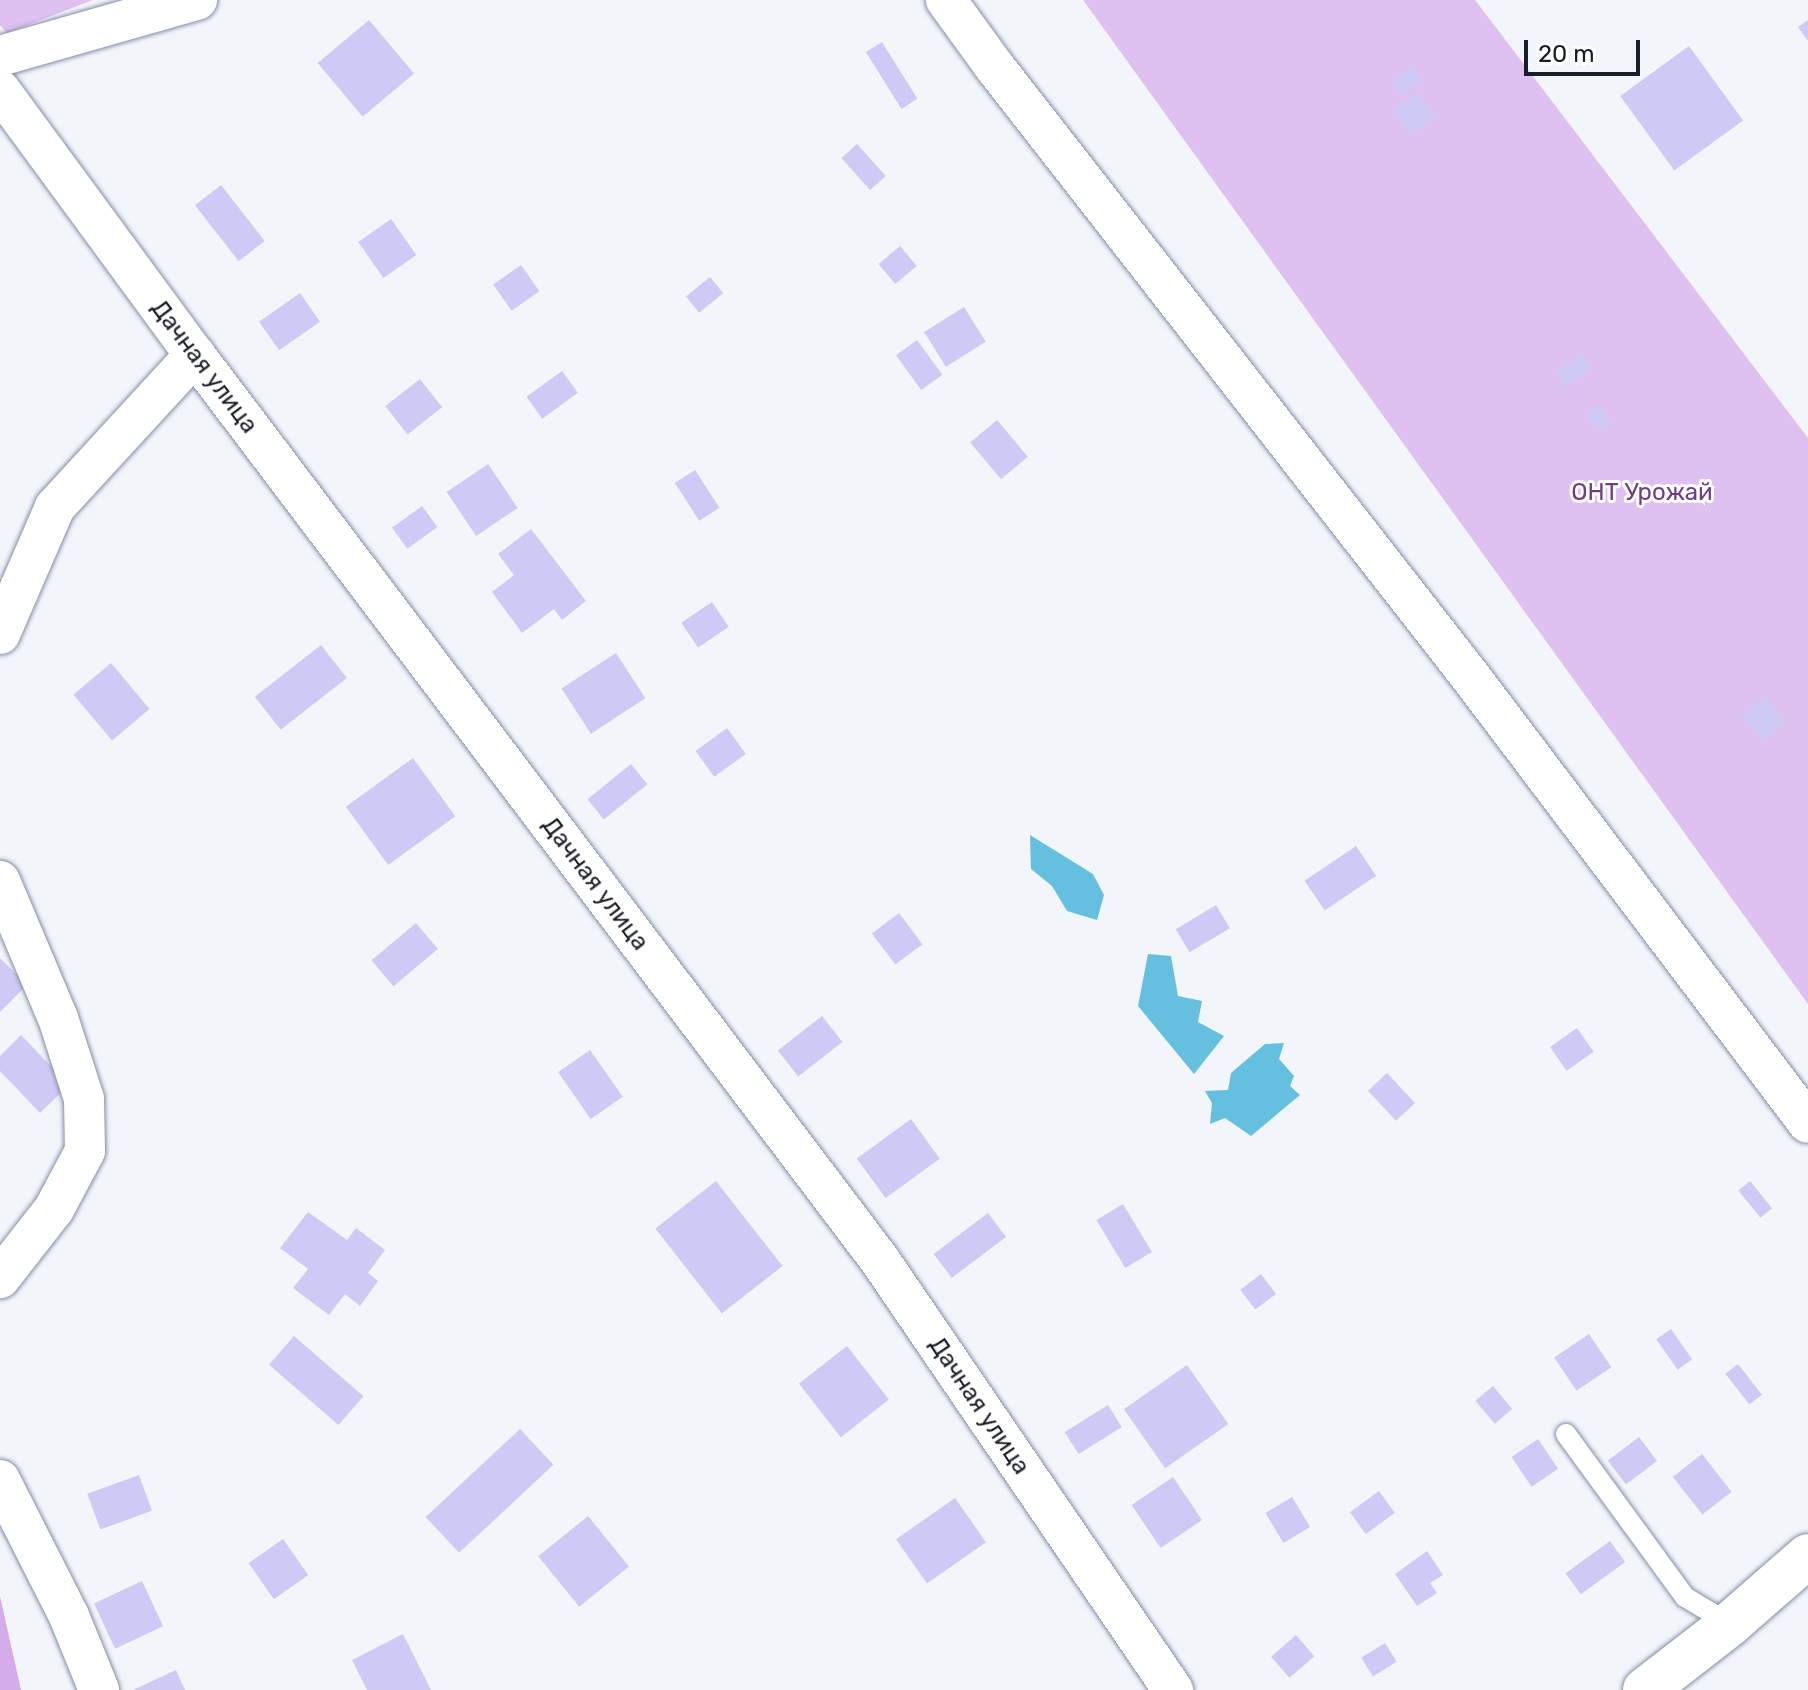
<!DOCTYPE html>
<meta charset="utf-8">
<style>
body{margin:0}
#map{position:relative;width:1808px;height:1690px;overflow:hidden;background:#f2f5fa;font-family:Rubik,sans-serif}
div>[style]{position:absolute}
.green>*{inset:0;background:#dec0f1}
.forest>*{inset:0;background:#d4acec}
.water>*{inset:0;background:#65bfdf}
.building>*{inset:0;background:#cfcaf5;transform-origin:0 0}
.roads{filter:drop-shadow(0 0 2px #838da7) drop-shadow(0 0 2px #838da7)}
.lane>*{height:20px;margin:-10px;padding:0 10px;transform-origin:10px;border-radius:10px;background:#fff}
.street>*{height:40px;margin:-20px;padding:0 20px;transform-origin:20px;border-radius:20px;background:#fff}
.secondary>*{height:44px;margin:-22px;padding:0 22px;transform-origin:22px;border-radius:22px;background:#fff}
span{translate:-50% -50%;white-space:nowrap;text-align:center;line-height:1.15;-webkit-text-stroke:6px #fff;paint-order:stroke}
.street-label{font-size:24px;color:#1a1e28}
.park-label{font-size:24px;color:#6e3d88}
.scale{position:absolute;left:1524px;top:40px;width:116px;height:36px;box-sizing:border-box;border:4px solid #1a1e28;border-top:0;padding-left:10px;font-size:24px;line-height:28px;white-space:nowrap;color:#1a1e28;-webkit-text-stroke:6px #fff;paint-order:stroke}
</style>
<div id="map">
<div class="green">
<i style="clip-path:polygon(0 0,93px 0,7px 33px,0 25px)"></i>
<i style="clip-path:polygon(1083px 0,1475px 0,1808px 438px,1808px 1004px)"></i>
</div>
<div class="forest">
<i style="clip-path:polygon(0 1596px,21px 1690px,0 1690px)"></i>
</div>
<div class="water">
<i style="clip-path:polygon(1030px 835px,1093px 874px,1104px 895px,1097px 920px,1067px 911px,1052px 886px,1031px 869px)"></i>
<i style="clip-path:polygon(1148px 954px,1171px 956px,1178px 996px,1202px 1001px,1198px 1022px,1224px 1036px,1194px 1074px,1138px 1006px)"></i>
<i style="clip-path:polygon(1284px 1043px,1279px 1059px,1294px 1076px,1290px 1086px,1300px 1095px,1251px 1136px,1225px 1118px,1210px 1124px,1212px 1103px,1205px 1091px,1228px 1090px,1231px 1073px,1265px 1044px)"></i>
</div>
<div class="building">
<i style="left:369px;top:20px;width:70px;height:67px;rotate:50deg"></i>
<i style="clip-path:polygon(1808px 20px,1808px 41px,1798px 27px)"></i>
<i style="left:882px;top:42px;width:67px;height:19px;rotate:58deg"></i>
<i style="left:1689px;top:46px;width:92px;height:85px;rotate:54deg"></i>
<i style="left:1412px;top:67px;width:17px;height:26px;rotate:54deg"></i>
<i style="left:1419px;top:92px;width:32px;height:31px;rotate:58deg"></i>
<i style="left:857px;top:144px;width:43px;height:21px;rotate:48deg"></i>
<i style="left:221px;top:185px;width:71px;height:33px;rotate:52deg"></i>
<i style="left:391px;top:219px;width:44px;height:40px;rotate:55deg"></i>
<i style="left:900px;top:246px;width:26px;height:28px;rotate:50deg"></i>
<i style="left:521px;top:265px;width:32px;height:34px;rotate:55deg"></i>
<i style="left:710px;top:277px;width:21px;height:31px;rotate:51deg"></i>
<i style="left:300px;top:293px;width:35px;height:50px;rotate:55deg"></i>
<i style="left:964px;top:307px;width:41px;height:47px;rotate:58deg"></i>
<i style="left:917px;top:340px;width:43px;height:26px;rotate:54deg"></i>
<i style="left:1582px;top:354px;width:19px;height:32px;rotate:58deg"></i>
<i style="left:562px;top:371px;width:27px;height:44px;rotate:54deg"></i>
<i style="left:420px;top:379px;width:36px;height:44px;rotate:52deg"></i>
<i style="left:1600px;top:405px;width:21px;height:16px;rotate:59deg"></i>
<i style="left:997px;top:420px;width:48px;height:35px;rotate:50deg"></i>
<i style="left:488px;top:464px;width:53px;height:50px;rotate:56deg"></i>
<i style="left:695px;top:470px;width:45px;height:24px;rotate:57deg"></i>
<i style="left:422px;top:506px;width:26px;height:37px;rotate:54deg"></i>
<i style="clip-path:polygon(531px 529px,586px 601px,562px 620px,554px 609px,522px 633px,492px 592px,514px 575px,498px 554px)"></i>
<i style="left:712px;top:602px;width:30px;height:37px;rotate:56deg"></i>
<i style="left:321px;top:645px;width:42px;height:84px;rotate:52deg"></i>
<i style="left:616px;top:653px;width:54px;height:65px;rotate:57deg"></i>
<i style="left:111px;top:663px;width:60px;height:49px;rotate:50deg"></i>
<i style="left:1765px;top:696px;width:33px;height:31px;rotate:50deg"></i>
<i style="left:727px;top:728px;width:32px;height:39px;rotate:54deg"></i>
<i style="left:413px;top:758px;width:72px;height:83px;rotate:54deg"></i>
<i style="left:631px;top:764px;width:26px;height:56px;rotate:51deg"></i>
<i style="left:1356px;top:846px;width:36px;height:62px;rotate:56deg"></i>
<i style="left:1216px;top:905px;width:27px;height:47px;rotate:59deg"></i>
<i style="left:899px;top:913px;width:39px;height:34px;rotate:53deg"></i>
<i style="left:416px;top:923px;width:34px;height:58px;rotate:50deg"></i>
<i style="clip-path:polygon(0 958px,27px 985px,0 1012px)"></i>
<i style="left:822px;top:1016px;width:33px;height:56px;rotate:52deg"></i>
<i style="left:1577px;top:1028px;width:29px;height:33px;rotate:55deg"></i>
<i style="clip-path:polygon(21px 1035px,69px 1085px,40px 1113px,0 1071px,0 1056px)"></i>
<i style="left:590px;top:1050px;width:57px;height:39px;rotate:55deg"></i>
<i style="left:1387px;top:1073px;width:41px;height:26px;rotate:47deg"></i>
<i style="left:911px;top:1119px;width:49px;height:67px;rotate:54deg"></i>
<i style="left:716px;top:1181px;width:108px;height:77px;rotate:52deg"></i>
<i style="left:1750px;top:1181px;width:35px;height:15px;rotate:51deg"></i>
<i style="left:1123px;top:1204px;width:56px;height:31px;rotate:59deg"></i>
<i style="clip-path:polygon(308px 1212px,347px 1240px,356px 1228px,385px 1250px,368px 1273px,378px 1281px,360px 1306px,345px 1294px,329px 1315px,293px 1288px,308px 1269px,280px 1248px)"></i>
<i style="left:988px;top:1213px;width:30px;height:68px;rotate:53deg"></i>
<i style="left:1261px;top:1274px;width:25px;height:26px;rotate:53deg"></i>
<i style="left:1671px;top:1329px;width:37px;height:18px;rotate:55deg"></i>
<i style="left:1589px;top:1334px;width:40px;height:42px;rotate:56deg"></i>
<i style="left:294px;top:1336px;width:92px;height:38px;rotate:41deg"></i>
<i style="left:847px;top:1346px;width:68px;height:61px;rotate:52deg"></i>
<i style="left:1738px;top:1364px;width:39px;height:16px;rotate:52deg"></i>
<i style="left:1187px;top:1365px;width:72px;height:77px;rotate:55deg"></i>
<i style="left:1493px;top:1386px;width:30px;height:23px;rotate:50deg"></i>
<i style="left:1108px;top:1405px;width:26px;height:51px;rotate:58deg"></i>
<i style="left:520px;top:1429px;width:49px;height:129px;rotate:47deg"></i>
<i style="left:1639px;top:1437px;width:30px;height:39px;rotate:53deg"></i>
<i style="left:1538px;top:1439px;width:36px;height:32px;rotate:56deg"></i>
<i style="left:1702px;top:1454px;width:48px;height:37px;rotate:52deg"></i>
<i style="left:139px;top:1475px;width:38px;height:55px;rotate:70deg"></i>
<i style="left:1173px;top:1477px;width:52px;height:50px;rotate:56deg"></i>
<i style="left:1379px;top:1491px;width:27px;height:36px;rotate:54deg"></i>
<i style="left:1292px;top:1497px;width:35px;height:31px;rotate:59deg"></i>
<i style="left:955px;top:1498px;width:54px;height:72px;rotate:55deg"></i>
<i style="left:588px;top:1516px;width:65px;height:64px;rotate:51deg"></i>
<i style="left:283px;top:1539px;width:44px;height:42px;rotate:55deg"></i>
<i style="left:1610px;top:1541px;width:26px;height:55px;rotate:54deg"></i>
<i style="clip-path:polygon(1427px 1551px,1443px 1575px,1430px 1583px,1437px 1593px,1417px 1606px,1395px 1574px)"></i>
<i style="left:142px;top:1581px;width:50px;height:53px;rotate:65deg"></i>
<i style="clip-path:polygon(403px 1634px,431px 1690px,367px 1690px,352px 1660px)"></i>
<i style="left:1296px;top:1635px;width:28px;height:33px;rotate:49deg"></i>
<i style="left:1385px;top:1643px;width:22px;height:28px;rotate:58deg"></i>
<i style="clip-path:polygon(176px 1670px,185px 1690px,133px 1690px)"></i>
</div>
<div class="roads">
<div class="lane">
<i style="left:1566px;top:1434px;width:202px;rotate:53.9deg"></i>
<i style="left:1685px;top:1597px;width:52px;rotate:31deg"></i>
</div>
<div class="street">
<i style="left:946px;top:0;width:82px;rotate:54deg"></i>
<i style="left:994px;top:66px;width:779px;rotate:52.04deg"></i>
<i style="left:1473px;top:680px;width:555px;rotate:52.9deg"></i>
<i style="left:0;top:56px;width:205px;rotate:-15.9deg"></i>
<i style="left:0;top:90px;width:329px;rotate:53.7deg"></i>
<i style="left:195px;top:355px;width:1134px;rotate:52.89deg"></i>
<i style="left:879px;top:1259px;width:522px;rotate:55.7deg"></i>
<i style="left:0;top:634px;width:138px;rotate:-66.6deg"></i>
<i style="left:55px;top:507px;width:207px;rotate:-47.4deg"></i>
<i style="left:0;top:881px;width:149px;rotate:67.1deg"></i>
<i style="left:58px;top:1018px;width:85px;rotate:72.2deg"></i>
<i style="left:84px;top:1099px;width:52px;rotate:88.9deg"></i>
<i style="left:85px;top:1151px;width:66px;rotate:118.1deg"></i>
<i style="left:54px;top:1209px;width:88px;rotate:128deg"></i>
<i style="left:0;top:1480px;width:153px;rotate:63.1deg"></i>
<i style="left:69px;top:1616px;width:80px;rotate:67.9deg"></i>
</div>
<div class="secondary">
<i style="left:1645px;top:1690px;width:108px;rotate:-37.8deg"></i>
<i style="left:1730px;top:1624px;width:103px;rotate:-41.1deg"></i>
</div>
</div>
<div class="street-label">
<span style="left:204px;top:367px;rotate:53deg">Дачная улица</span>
<span style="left:595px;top:884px;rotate:53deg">Дачная улица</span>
<span style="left:979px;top:1406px;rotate:56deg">Дачная улица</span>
</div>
<div class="park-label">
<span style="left:1642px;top:493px">ОНТ Урожай</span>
</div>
<div class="scale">20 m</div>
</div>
